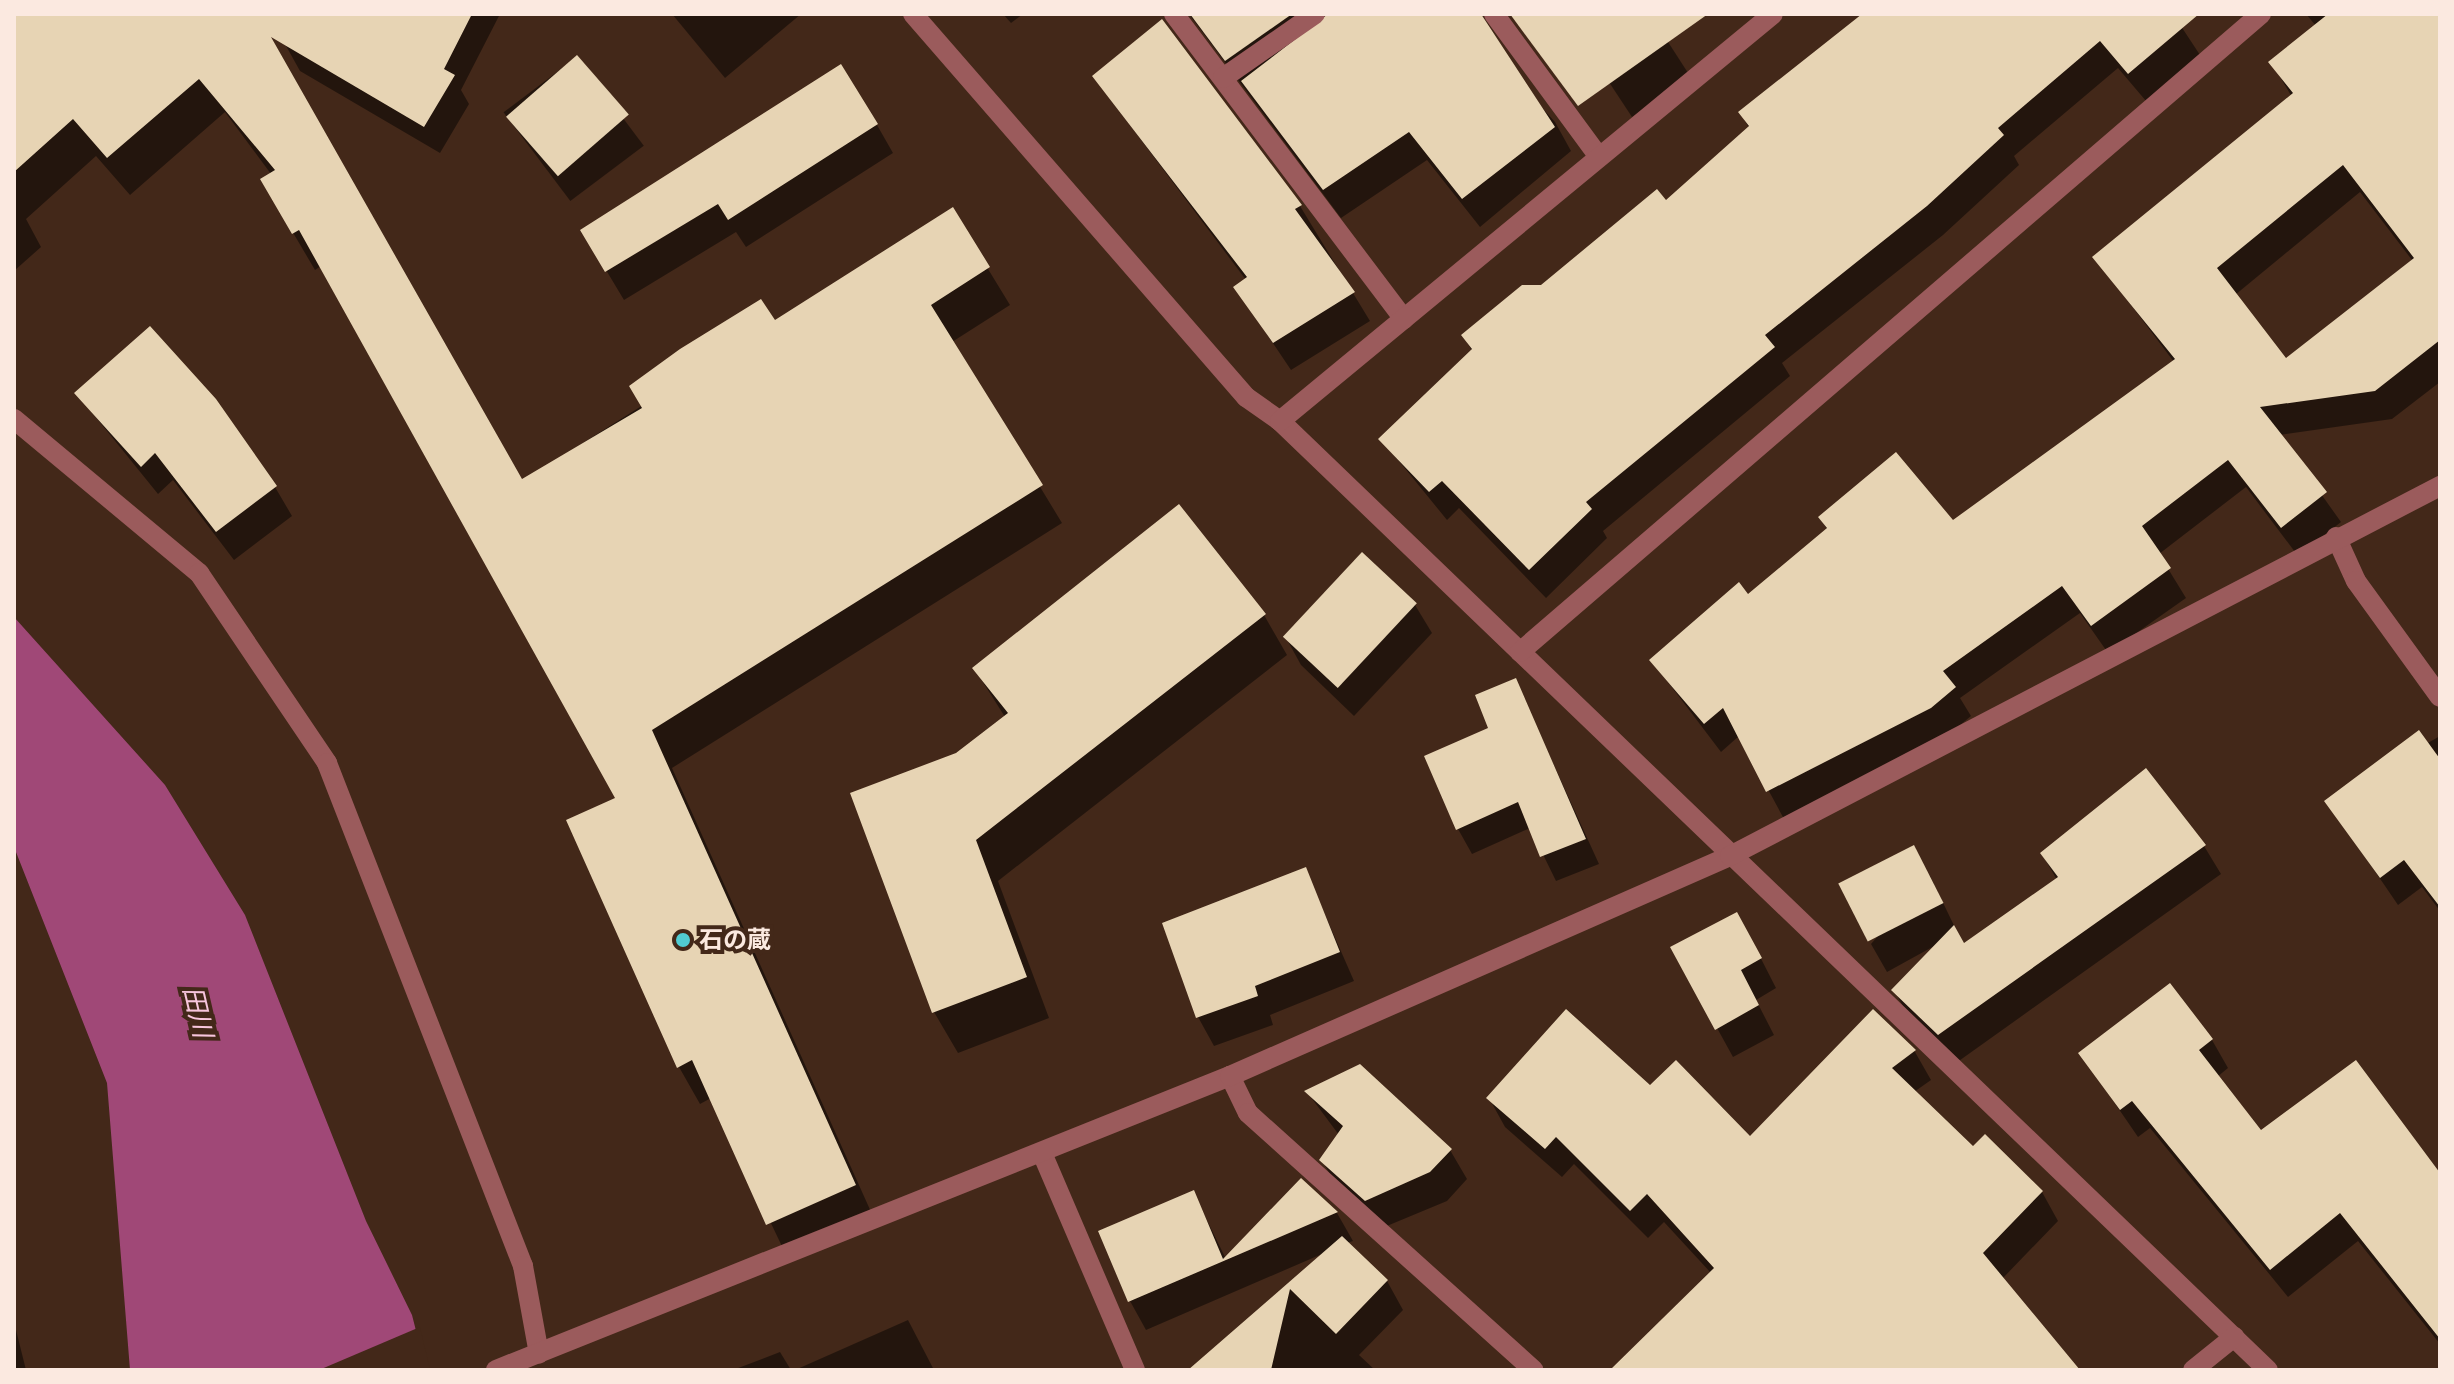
<!DOCTYPE html>
<meta charset="utf-8">
<style>
body{margin:0}
#map{position:relative;width:2454px;height:1384px;overflow:hidden;background:#432819;font-family:Poppins,"Noto Sans JP",sans-serif}
div>[style]{position:absolute}
.water>*{inset:0;background:#a04877}
.pier>*{inset:0;background:#432819}
.shadow>*{inset:0;background:#0007;transform-origin:0 0}
.building>*{inset:0;background:#e7d4b4;transform-origin:0 0}
.service>*{height:20px;margin:-10px;padding:0 10px;transform-origin:10px;border-radius:10px;background:#9b5b5c}
.minor>*{height:20px;margin:-10px;padding:0 10px;transform-origin:10px;border-radius:10px;background:#9b5b5c}
.tertiary>*{height:20px;margin:-10px;padding:0 10px;transform-origin:10px;border-radius:10px;background:#9b5b5c}
.dots>*{width:22px;height:22px;translate:-50% -50%;box-sizing:border-box;border:4px solid #432819;border-radius:50%}
span{translate:-50% -50%;white-space:nowrap;text-align:center;line-height:1.15;-webkit-text-stroke:8px #432819;paint-order:stroke}
.poi-label{font-size:24px;color:#fbe9e0;font-weight:700}
.left{translate:0 -50%;text-align:left}
.water-label{font-size:26px;color:#f8c6dd;font-style:italic}
.frame{position:absolute;inset:0;border:16px solid #fbe9e0;pointer-events:none}
</style>
<div id="map">
<div class="water">
<i style="clip-path:polygon(14px 617px,165px 785px,245px 915px,366px 1221px,412px 1315px,426px 1370px,130px 1370px,107px 1083px,14px 847px)"></i>
</div>
<div class="pier">
<i style="clip-path:polygon(420px 1327px,430px 1370px,319px 1370px)"></i>
</div>
<div class="shadow">
<i style="clip-path:polygon(14px 14px,192px 14px,521px 482px,952px 210px,1010px 305px,952px 342px,1062px 523px,672px 768px,876px 1223px,789px 1261px,711px 1098px,700px 1104px,679px 1067px,618px 799px,321px 266px,315px 270px,262px 180px,271px 174px,225px 112px,130px 195px,96px 156px,26px 219px,41px 247px,14px 271px)"></i>
<i style="clip-path:polygon(307px 14px,500px 14px,461px 90px,469px 104px,440px 153px,300px 71px,285px 44px)"></i>
<i style="clip-path:polygon(672px 14px,801px 14px,725px 78px)"></i>
<i style="clip-path:polygon(1003px 14px,1023px 14px,1011px 23px)"></i>
<i style="clip-path:polygon(1189px 14px,1456px 14px,1555px 122px,1571px 151px,1480px 227px,1427px 160px,1341px 218px)"></i>
<i style="clip-path:polygon(1564px 14px,1650px 14px,1690px 76px,1632px 117px)"></i>
<i style="clip-path:polygon(1865px 14px,2173px 14px,2200px 55px,2146px 101px,2118px 68px,2014px 156px,2019px 165px,1943px 235px,1782px 363px,1790px 376px,1603px 531px,1607px 538px,1546px 598px,1459px 508px,1447px 520px,1381px 439px,1472px 351px,1464px 336px,1653px 218px,1749px 128px,1740px 112px)"></i>
<i style="clip-path:polygon(evenodd,2306px 14px,2440px 14px,2440px 382px,2392px 419px,2279px 435px,2341px 522px,2298px 556px,2246px 487px,2159px 554px,2186px 598px,2108px 653px,2080px 613px,1960px 698px,1971px 716px,1947px 736px,1784px 819px,1739px 736px,1721px 752px,1652px 661px,1748px 597px,1828px 531px,1820px 517px,1952px 523px,2174px 362px,2095px 257px,2292px 97px,2271px 62px,2316px 26px,2306px 14px,2360px 192px,2412px 260px,2286px 360px,2235px 295px,2360px 192px)"></i>
<i style="left:577px;top:57px;width:111px;height:92px;rotate:53deg"></i>
<i style="clip-path:polygon(1094px 77px,1300px 206px,1370px 321px,1291px 370px,1236px 288px,1246px 280px)"></i>
<i style="clip-path:polygon(877px 125px,893px 153px,746px 247px,736px 232px,624px 300px,582px 230px)"></i>
<i style="clip-path:polygon(77px 394px,275px 487px,292px 516px,234px 560px,173px 480px,158px 494px)"></i>
<i style="clip-path:polygon(1415px 605px,1432px 633px,1354px 716px,1301px 665px,1285px 636px)"></i>
<i style="clip-path:polygon(1264px 615px,1287px 655px,998px 881px,1049px 1018px,958px 1053px,934px 1012px,853px 794px,957px 755px,1005px 717px,974px 668px)"></i>
<i style="clip-path:polygon(1515px 680px,1599px 864px,1556px 881px,1530px 828px,1472px 854px,1458px 829px)"></i>
<i style="clip-path:polygon(2440px 736px,2440px 911px,2422px 887px,2398px 905px,2327px 801px)"></i>
<i style="clip-path:polygon(2204px 846px,2221px 874px,1956px 1063px,1910px 1019px,1894px 990px,1936px 945px,1887px 972px,1871px 944px,1930px 876px,1964px 946px,2057px 880px,2042px 854px)"></i>
<i style="clip-path:polygon(1305px 869px,1354px 981px,1270px 1015px,1273px 1025px,1214px 1046px,1198px 1017px)"></i>
<i style="clip-path:polygon(1753px 943px,1776px 988px,1756px 1000px,1774px 1035px,1733px 1057px,1673px 948px)"></i>
<i style="clip-path:polygon(1873px 1012px,1915px 1052px,1931px 1080px,1914px 1092px,1973px 1149px,2042px 1192px,2058px 1221px,2002px 1279px,2077px 1370px,1612px 1370px,1711px 1273px,1664px 1222px,1648px 1238px,1574px 1164px,1562px 1177px,1505px 1127px,1489px 1098px,1650px 1087px,1750px 1138px)"></i>
<i style="clip-path:polygon(2212px 1040px,2228px 1068px,2217px 1077px,2260px 1132px,2440px 1176px,2440px 1344px,2358px 1241px,2288px 1297px,2150px 1128px,2138px 1137px,2081px 1054px)"></i>
<i style="clip-path:polygon(1307px 1092px,1450px 1150px,1467px 1179px,1447px 1201px,1382px 1228px,1338px 1189px,1322px 1160px,1339px 1135px)"></i>
<i style="clip-path:polygon(1301px 1181px,1337px 1213px,1353px 1241px,1347px 1243px,1387px 1281px,1403px 1310px,1359px 1355px,1375px 1370px,1191px 1370px,1322px 1254px,1146px 1330px,1130px 1301px,1193px 1192px,1226px 1259px)"></i>
<i style="clip-path:polygon(908px 1320px,934px 1370px,795px 1370px)"></i>
<i style="clip-path:polygon(14px 1322px,26px 1370px,14px 1370px)"></i>
<i style="clip-path:polygon(780px 1352px,791px 1370px,733px 1370px)"></i>
</div>
<div class="building">
<i style="clip-path:polygon(14px 14px,472px 14px,444px 69px,455px 75px,424px 127px,271px 37px,522px 479px,642px 408px,629px 386px,680px 349px,761px 299px,775px 320px,953px 207px,990px 267px,931px 305px,1043px 485px,652px 730px,856px 1185px,766px 1225px,692px 1060px,677px 1068px,566px 820px,615px 798px,299px 230px,292px 234px,260px 179px,275px 170px,199px 79px,107px 158px,73px 119px,14px 172px)"></i>
<i style="clip-path:polygon(1190px 14px,1292px 14px,1225px 61px)"></i>
<i style="clip-path:polygon(1328px 14px,1481px 14px,1555px 127px,1462px 199px,1409px 132px,1323px 190px,1241px 81px)"></i>
<i style="clip-path:polygon(1510px 14px,1708px 14px,1578px 106px)"></i>
<i style="clip-path:polygon(1862px 14px,2199px 14px,2128px 74px,2100px 41px,1998px 128px,2004px 135px,1927px 206px,1765px 335px,1775px 347px,1586px 502px,1592px 509px,1529px 570px,1442px 481px,1429px 492px,1378px 439px,1472px 349px,1461px 335px,1522px 285px,1541px 285px,1657px 189px,1666px 200px,1749px 126px,1738px 112px)"></i>
<i style="clip-path:polygon(evenodd,2328px 14px,2440px 14px,2440px 340px,2375px 391px,2260px 407px,2327px 492px,2281px 528px,2228px 460px,2142px 526px,2171px 568px,2091px 626px,2062px 586px,1943px 671px,1956px 687px,1931px 708px,1766px 792px,1723px 708px,1704px 724px,1649px 660px,1739px 582px,1748px 594px,1827px 528px,1818px 517px,1896px 452px,1953px 520px,2175px 359px,2092px 257px,2293px 93px,2268px 62px,2328px 14px,2343px 165px,2414px 258px,2286px 358px,2217px 268px,2343px 165px)"></i>
<i style="clip-path:polygon(1162px 19px,1302px 205px,1295px 209px,1355px 292px,1273px 343px,1233px 287px,1247px 277px,1092px 76px)"></i>
<i style="left:577px;top:55px;width:79px;height:94px;rotate:49deg"></i>
<i style="clip-path:polygon(841px 64px,878px 124px,728px 220px,718px 204px,605px 272px,580px 230px)"></i>
<i style="clip-path:polygon(150px 326px,216px 399px,277px 486px,216px 532px,155px 453px,141px 467px,74px 393px)"></i>
<i style="clip-path:polygon(1179px 504px,1266px 614px,976px 840px,1027px 977px,932px 1013px,850px 793px,956px 753px,1008px 713px,972px 668px)"></i>
<i style="left:1362px;top:552px;width:75px;height:116px;rotate:43deg"></i>
<i style="clip-path:polygon(1516px 678px,1586px 839px,1540px 857px,1518px 802px,1456px 830px,1424px 756px,1488px 728px,1475px 695px)"></i>
<i style="clip-path:polygon(2419px 730px,2440px 759px,2440px 907px,2404px 860px,2380px 878px,2324px 801px)"></i>
<i style="clip-path:polygon(2146px 768px,2206px 845px,1938px 1035px,1891px 990px,1954px 925px,1964px 943px,2058px 877px,2040px 853px)"></i>
<i style="left:1914px;top:845px;width:65px;height:85px;rotate:63deg"></i>
<i style="clip-path:polygon(1306px 867px,1340px 952px,1255px 986px,1258px 996px,1196px 1018px,1162px 923px)"></i>
<i style="clip-path:polygon(1737px 912px,1762px 958px,1741px 970px,1759px 1005px,1715px 1030px,1670px 947px)"></i>
<i style="clip-path:polygon(2170px 983px,2213px 1039px,2199px 1050px,2261px 1130px,2356px 1060px,2440px 1173px,2440px 1339px,2340px 1213px,2270px 1270px,2132px 1101px,2120px 1110px,2078px 1053px)"></i>
<i style="clip-path:polygon(1566px 1009px,1650px 1085px,1676px 1060px,1750px 1136px,1873px 1009px,1916px 1050px,1892px 1068px,1973px 1146px,1985px 1134px,2043px 1191px,1983px 1253px,2080px 1370px,1610px 1370px,1714px 1268px,1647px 1194px,1630px 1211px,1556px 1137px,1545px 1149px,1486px 1098px)"></i>
<i style="clip-path:polygon(1360px 1064px,1452px 1149px,1430px 1172px,1365px 1201px,1319px 1160px,1343px 1126px,1304px 1091px)"></i>
<i style="clip-path:polygon(1301px 1178px,1338px 1212px,1128px 1302px,1098px 1231px,1194px 1190px,1223px 1259px)"></i>
<i style="clip-path:polygon(1342px 1236px,1388px 1280px,1336px 1334px,1290px 1289px,1271px 1370px,1188px 1370px)"></i>
</div>
<div class="service">
<i style="left:1174px;top:14px;width:382px;rotate:53deg"></i>
<i style="left:1494px;top:14px;width:177px;rotate:53.7deg"></i>
<i style="left:1223px;top:78px;width:112px;rotate:-34.8deg"></i>
<i style="left:14px;top:419px;width:241px;rotate:39.8deg"></i>
<i style="left:199px;top:573px;width:229px;rotate:56deg"></i>
<i style="left:327px;top:763px;width:540px;rotate:68.71deg"></i>
<i style="left:523px;top:1266px;width:89px;rotate:79.7deg"></i>
<i style="left:2336px;top:537px;width:48px;rotate:65.6deg"></i>
<i style="left:2356px;top:581px;width:143px;rotate:54.1deg"></i>
<i style="left:1230px;top:1076px;width:41px;rotate:64.1deg"></i>
<i style="left:1248px;top:1113px;width:384px;rotate:42deg"></i>
</div>
<div class="minor">
<i style="left:913px;top:14px;width:508px;rotate:48.99deg"></i>
<i style="left:1246px;top:397px;width:42px;rotate:35.2deg"></i>
<i style="left:1280px;top:421px;width:1370px;rotate:43.85deg"></i>
<i style="left:1280px;top:421px;width:639px;rotate:-39.54deg"></i>
<i style="left:1520px;top:652px;width:978px;rotate:-40.73deg"></i>
<i style="left:1042px;top:1153px;width:236px;rotate:66.8deg"></i>
<i style="left:2193px;top:1370px;width:53px;rotate:-38.8deg"></i>
</div>
<div class="tertiary">
<i style="left:496px;top:1370px;width:791px;rotate:-21.83deg"></i>
<i style="left:1230px;top:1076px;width:546px;rotate:-23.75deg"></i>
<i style="left:1730px;top:856px;width:801px;rotate:-27.53deg"></i>
</div>
<div class="dots">
<i style="left:683px;top:940px;background:#51ccd2"></i>
</div>
<div class="poi-label">
<span class="left" style="left:699px;top:940px">石の蔵</span>
</div>
<div class="water-label">
<span style="left:197px;top:1012px;rotate:77deg">田川</span>
</div>
<div class="frame"></div>
</div>
